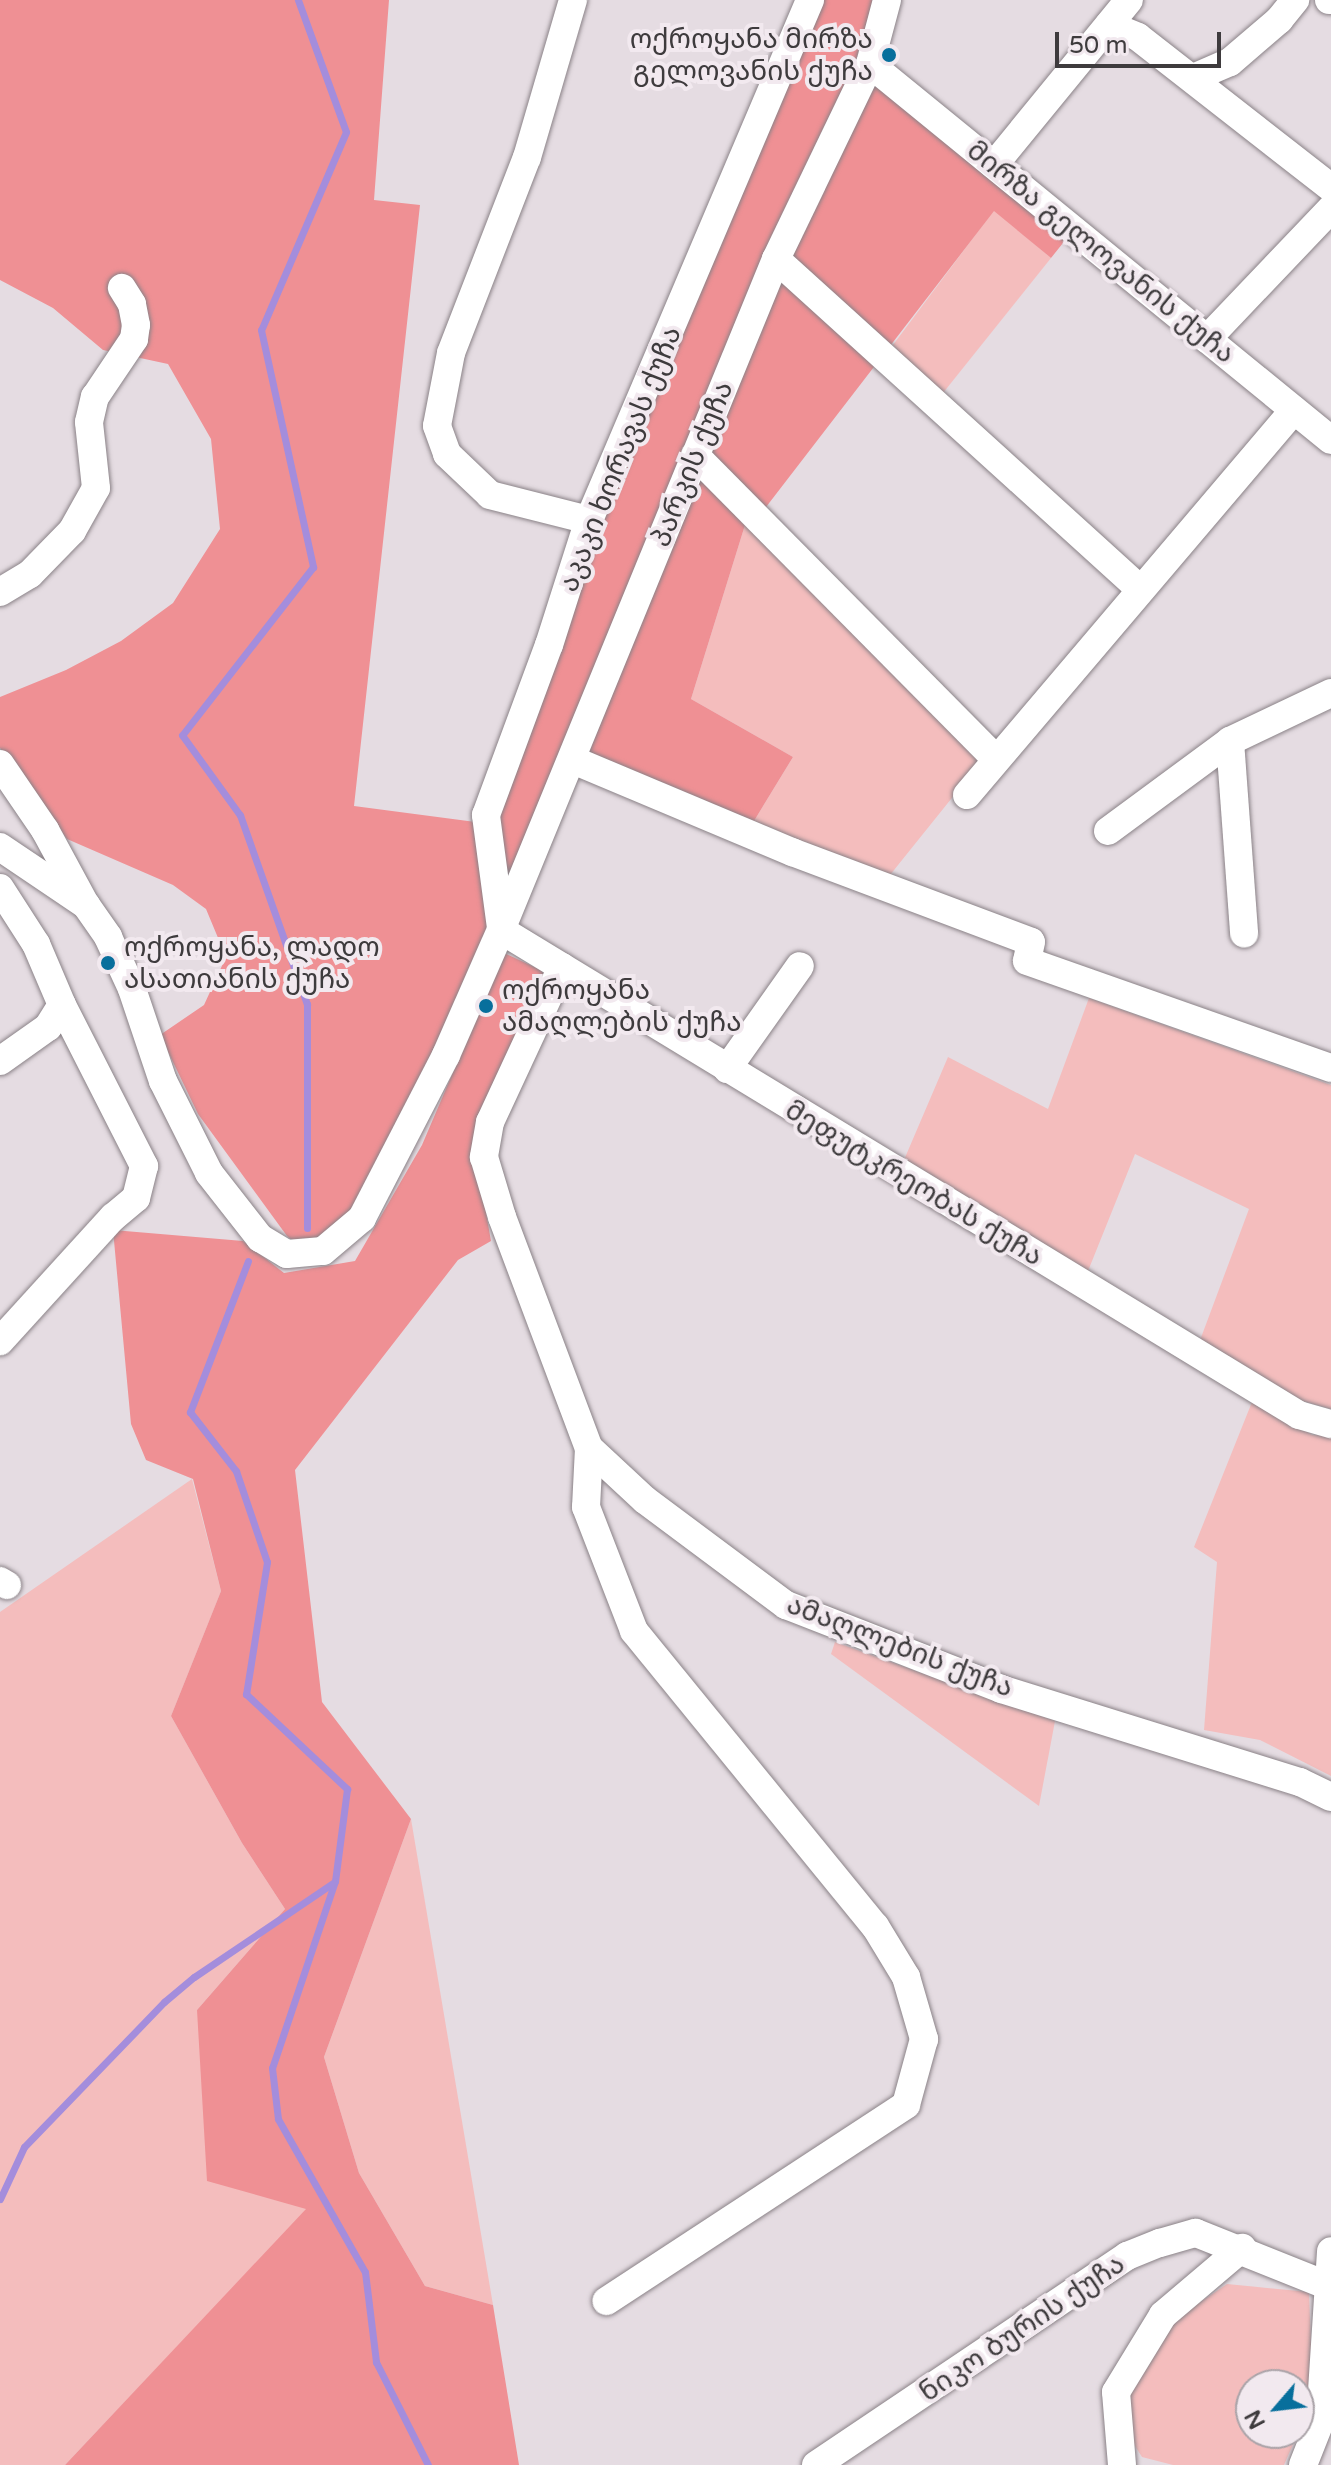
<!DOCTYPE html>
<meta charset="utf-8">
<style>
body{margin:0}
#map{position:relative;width:1331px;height:2465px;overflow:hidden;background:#e5dce2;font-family:"Varela Round","Noto Sans Georgian",sans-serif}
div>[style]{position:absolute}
.green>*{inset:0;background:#f4bdbd}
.forest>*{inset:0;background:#ef9094}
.stream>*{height:7px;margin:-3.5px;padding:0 3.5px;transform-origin:3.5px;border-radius:3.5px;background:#a48ddc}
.roads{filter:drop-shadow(0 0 2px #8a8287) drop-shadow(0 0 2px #8a8287)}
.minor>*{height:28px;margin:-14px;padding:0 14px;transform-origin:14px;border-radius:14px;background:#fff}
.dots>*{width:22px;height:22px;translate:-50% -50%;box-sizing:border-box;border:4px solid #f2e9ef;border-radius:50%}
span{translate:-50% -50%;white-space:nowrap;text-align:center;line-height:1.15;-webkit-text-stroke:8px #f2e9ef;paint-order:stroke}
.poi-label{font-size:28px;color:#3e3b3d}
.right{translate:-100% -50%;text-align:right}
.left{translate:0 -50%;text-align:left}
.street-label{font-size:28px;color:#3e3b3d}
.north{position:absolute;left:1235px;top:2369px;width:80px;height:80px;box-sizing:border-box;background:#f2e9ef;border:2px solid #aaa3a8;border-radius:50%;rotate:242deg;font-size:22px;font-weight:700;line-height:32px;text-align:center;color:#3e3b3d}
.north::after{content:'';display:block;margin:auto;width:28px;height:36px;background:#086f9c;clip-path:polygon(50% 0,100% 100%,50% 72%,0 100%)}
.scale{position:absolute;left:1055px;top:32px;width:166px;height:36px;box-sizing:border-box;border:4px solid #3e3b3d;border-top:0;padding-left:10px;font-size:24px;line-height:28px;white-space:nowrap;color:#3e3b3d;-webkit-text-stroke:6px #f2e9ef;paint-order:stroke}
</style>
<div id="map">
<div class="green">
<i style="clip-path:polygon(994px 210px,1051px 258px,939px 398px,893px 345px)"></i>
<i style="clip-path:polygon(745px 525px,984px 758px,886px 880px,754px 821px,793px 757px,691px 699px)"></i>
<i style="clip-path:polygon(1089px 998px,1331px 1085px,1331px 1409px,1296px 1399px,1199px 1343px,1249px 1209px,1135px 1154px,1086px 1276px,901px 1167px,948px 1057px,1048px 1109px)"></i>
<i style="clip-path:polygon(1254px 1397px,1312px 1435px,1331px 1436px,1331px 1776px,1260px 1740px,1204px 1730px,1217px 1562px,1194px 1547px)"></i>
<i style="clip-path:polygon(192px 1479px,221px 1591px,171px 1716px,242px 1843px,285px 1909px,197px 2010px,307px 2209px,65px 2465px,0 2465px,0 1612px)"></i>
<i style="clip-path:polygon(835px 1642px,1055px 1721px,1039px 1806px,831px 1654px)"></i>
<i style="clip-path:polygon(411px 1819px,493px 2305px,425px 2286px,359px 2173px,324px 2057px)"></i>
<i style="clip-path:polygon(1227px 2284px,1309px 2292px,1313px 2397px,1299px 2430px,1299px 2385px,1251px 2385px,1251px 2433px,1298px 2433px,1284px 2465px,1173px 2465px,1142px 2457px,1128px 2435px,1129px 2395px,1171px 2322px)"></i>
</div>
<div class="forest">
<i style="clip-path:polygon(0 0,389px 0,374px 200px,420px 205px,354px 806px,483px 823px,492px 932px,357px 1213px,321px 1240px,298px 1245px,287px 1236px,198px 1114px,160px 1035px,204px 1005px,226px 957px,206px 909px,173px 885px,67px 839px,0 748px,0 697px,66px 670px,121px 641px,173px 603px,220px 529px,211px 439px,168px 364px,103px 350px,53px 308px,0 280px)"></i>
<i style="clip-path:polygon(820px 0,873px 0,856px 60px,795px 188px,506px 906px,498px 811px,634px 439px)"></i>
<i style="clip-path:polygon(876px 83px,1067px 238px,1051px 258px,994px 211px,763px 511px,745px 525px,691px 699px,793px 757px,754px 821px,588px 755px,789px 252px)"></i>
<i style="clip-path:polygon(504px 953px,545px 972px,473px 1139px,491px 1241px,458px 1260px,295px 1470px,322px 1702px,411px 1819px,324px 2057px,359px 2173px,425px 2286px,493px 2305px,519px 2465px,65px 2465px,306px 2209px,207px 2181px,197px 2010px,285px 1909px,242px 1843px,171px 1716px,221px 1591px,193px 1479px,146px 1460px,131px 1424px,113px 1230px,243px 1241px,284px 1273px,355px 1261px,422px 1145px)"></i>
</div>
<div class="stream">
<i style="left:298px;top:0;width:140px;rotate:70deg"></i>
<i style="left:346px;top:132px;width:215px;rotate:113.2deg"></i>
<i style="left:261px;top:330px;width:243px;rotate:77.6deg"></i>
<i style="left:313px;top:567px;width:213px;rotate:127.9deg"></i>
<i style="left:182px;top:735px;width:99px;rotate:54.1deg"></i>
<i style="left:240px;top:815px;width:201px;rotate:70.5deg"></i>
<i style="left:307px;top:1004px;width:224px;rotate:90deg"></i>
<i style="left:248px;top:1261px;width:162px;rotate:111deg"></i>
<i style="left:190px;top:1412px;width:75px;rotate:52.1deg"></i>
<i style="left:236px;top:1471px;width:96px;rotate:71.2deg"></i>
<i style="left:267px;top:1562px;width:134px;rotate:99deg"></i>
<i style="left:246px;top:1694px;width:139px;rotate:43.2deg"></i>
<i style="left:347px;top:1789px;width:93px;rotate:97.4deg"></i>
<i style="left:335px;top:1881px;width:197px;rotate:108.6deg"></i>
<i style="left:272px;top:2068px;width:51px;rotate:83.3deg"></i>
<i style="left:278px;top:2119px;width:176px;rotate:60.4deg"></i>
<i style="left:365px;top:2272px;width:91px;rotate:83deg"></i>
<i style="left:376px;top:2362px;width:115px;rotate:63.2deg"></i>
<i style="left:0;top:2199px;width:57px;rotate:-65.2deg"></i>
<i style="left:24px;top:2147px;width:202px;rotate:-46deg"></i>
<i style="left:164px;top:2002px;width:39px;rotate:-40deg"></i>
<i style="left:194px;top:1977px;width:168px;rotate:-34.1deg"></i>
</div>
<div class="roads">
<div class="minor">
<i style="left:573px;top:0;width:164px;rotate:106.3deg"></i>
<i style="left:527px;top:157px;width:210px;rotate:111.2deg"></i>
<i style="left:451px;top:353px;width:74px;rotate:100.9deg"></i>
<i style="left:437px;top:426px;width:30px;rotate:70deg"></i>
<i style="left:447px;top:454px;width:59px;rotate:43.6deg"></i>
<i style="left:490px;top:495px;width:102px;rotate:14.2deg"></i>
<i style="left:1329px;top:0;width:2px"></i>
<i style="left:1109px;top:25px;width:31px;rotate:22deg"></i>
<i style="left:1138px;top:37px;width:245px;rotate:38deg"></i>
<i style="left:870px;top:64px;width:595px;rotate:39.2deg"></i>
<i style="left:1193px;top:78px;width:40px;rotate:-23.4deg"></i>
<i style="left:1230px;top:62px;width:65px;rotate:-40.6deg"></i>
<i style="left:1279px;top:20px;width:26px;rotate:-51deg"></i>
<i style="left:994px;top:165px;width:213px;rotate:-50.7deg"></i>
<i style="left:776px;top:259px;width:491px;rotate:42.2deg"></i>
<i style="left:1207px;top:339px;width:180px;rotate:-46.4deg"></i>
<i style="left:695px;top:455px;width:428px;rotate:45.3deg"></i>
<i style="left:0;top:592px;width:35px;rotate:-31deg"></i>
<i style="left:30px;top:574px;width:60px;rotate:-45.7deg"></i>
<i style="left:72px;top:531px;width:49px;rotate:-60.8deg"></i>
<i style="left:96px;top:488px;width:66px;rotate:-96.1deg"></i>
<i style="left:89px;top:422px;width:26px;rotate:-77deg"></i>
<i style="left:95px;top:397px;width:70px;rotate:-56.1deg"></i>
<i style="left:134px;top:339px;width:14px;rotate:-82deg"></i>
<i style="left:136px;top:325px;width:21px;rotate:-101deg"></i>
<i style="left:132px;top:304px;width:19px;rotate:-122deg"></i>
<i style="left:1230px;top:741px;width:193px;rotate:85.8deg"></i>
<i style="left:573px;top:760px;width:238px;rotate:22.8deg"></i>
<i style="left:792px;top:852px;width:255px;rotate:20.6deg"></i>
<i style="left:1031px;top:942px;width:19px;rotate:102deg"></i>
<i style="left:1027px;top:961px;width:322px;rotate:19.4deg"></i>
<i style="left:0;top:764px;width:80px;rotate:55.7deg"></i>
<i style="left:45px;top:830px;width:80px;rotate:61.5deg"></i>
<i style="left:967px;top:795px;width:505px;rotate:-49.66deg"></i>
<i style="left:1108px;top:831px;width:152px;rotate:-36.4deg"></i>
<i style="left:1230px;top:741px;width:112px;rotate:-25.4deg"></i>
<i style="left:0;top:847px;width:104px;rotate:34deg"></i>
<i style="left:86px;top:905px;width:39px;rotate:55deg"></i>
<i style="left:108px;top:937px;width:57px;rotate:65.2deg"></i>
<i style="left:132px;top:989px;width:97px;rotate:71.4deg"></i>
<i style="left:163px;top:1081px;width:103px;rotate:63.4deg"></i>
<i style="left:209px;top:1173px;width:83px;rotate:51.9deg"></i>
<i style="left:260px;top:1238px;width:31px;rotate:31deg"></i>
<i style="left:287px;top:1254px;width:36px;rotate:-5deg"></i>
<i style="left:323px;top:1251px;width:51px;rotate:-40.2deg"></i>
<i style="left:362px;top:1218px;width:183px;rotate:-62.7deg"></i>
<i style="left:446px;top:1055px;width:137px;rotate:-66.3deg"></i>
<i style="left:501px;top:930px;width:725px;rotate:-67.71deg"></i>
<i style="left:776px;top:259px;width:216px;rotate:-64.3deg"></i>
<i style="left:870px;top:64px;width:66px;rotate:-75.1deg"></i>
<i style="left:0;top:888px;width:67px;rotate:57.3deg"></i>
<i style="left:36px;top:944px;width:66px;rotate:66.9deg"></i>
<i style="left:62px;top:1005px;width:181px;rotate:63deg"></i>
<i style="left:144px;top:1166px;width:33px;rotate:104deg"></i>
<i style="left:136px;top:1198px;width:30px;rotate:140deg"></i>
<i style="left:113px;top:1217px;width:168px;rotate:132.3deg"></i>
<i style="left:501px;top:928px;width:114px;rotate:-97.6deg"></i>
<i style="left:486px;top:815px;width:181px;rotate:-69.7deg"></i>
<i style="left:549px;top:645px;width:131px;rotate:-72.3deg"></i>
<i style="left:589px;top:520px;width:565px;rotate:-66.97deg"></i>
<i style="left:501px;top:930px;width:934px;rotate:31.29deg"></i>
<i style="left:1299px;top:1415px;width:33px;rotate:16deg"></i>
<i style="left:562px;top:967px;width:171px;rotate:114.9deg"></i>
<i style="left:490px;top:1122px;width:36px;rotate:100deg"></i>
<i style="left:484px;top:1157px;width:63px;rotate:73.3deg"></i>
<i style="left:502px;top:1217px;width:247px;rotate:69.4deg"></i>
<i style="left:589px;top:1448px;width:76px;rotate:42.9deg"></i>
<i style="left:645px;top:1500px;width:176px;rotate:36.7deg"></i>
<i style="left:786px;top:1605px;width:231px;rotate:21.3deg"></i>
<i style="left:1001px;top:1689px;width:313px;rotate:17.3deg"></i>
<i style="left:1300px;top:1782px;width:34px;rotate:26deg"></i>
<i style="left:0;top:1061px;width:59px;rotate:-35.3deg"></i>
<i style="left:48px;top:1027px;width:26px;rotate:-58deg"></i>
<i style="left:727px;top:1069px;width:126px;rotate:-54.7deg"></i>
<i style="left:589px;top:1448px;width:59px;rotate:92.9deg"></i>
<i style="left:586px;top:1507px;width:133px;rotate:68.8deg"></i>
<i style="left:634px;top:1631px;width:381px;rotate:50.8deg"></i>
<i style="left:875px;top:1926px;width:60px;rotate:58.7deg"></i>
<i style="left:906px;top:1977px;width:65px;rotate:73.8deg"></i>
<i style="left:924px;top:2039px;width:68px;rotate:105.3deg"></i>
<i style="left:906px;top:2105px;width:358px;rotate:146.8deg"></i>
<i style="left:0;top:1581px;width:8px;rotate:30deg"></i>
<i style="left:816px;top:2465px;width:375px;rotate:-33.9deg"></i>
<i style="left:1127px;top:2256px;width:35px;rotate:-22deg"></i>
<i style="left:1160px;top:2243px;width:37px;rotate:-16deg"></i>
<i style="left:1196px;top:2233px;width:145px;rotate:21.8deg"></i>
<i style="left:1122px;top:2465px;width:73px;rotate:-94.7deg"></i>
<i style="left:1116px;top:2392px;width:90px;rotate:-58.6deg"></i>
<i style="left:1163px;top:2315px;width:104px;rotate:-40.3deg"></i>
<i style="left:1303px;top:2465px;width:46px;rotate:-68.4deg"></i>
<i style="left:1320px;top:2422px;width:171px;rotate:-86.3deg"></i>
</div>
</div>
<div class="dots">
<i style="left:889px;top:55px;background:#086f9c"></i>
<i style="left:108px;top:963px;background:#086f9c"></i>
<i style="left:486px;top:1006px;background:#086f9c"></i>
</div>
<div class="poi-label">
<span class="right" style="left:873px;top:55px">ოქროყანა მირზა<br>გელოვანის ქუჩა</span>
<span class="left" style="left:124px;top:963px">ოქროყანა, ლადო<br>ასათიანის ქუჩა</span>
<span class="left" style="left:502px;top:1006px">ოქროყანა<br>ამაღლების ქუჩა</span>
</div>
<div class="street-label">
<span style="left:1101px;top:252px;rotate:39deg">მირზა გელოვანის ქუჩა</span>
<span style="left:620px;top:459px;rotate:-68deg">აკაკი ხორავას ქუჩა</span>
<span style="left:692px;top:464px;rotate:-68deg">პარკის ქუჩა</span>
<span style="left:914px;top:1183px;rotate:31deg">მეფუტკრეობას ქუჩა</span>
<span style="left:900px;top:1646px;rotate:21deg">ამაღლების ქუჩა</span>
<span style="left:1022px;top:2328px;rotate:-34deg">ნიკო ბურის ქუჩა</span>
</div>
<div class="north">N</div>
<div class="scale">50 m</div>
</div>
